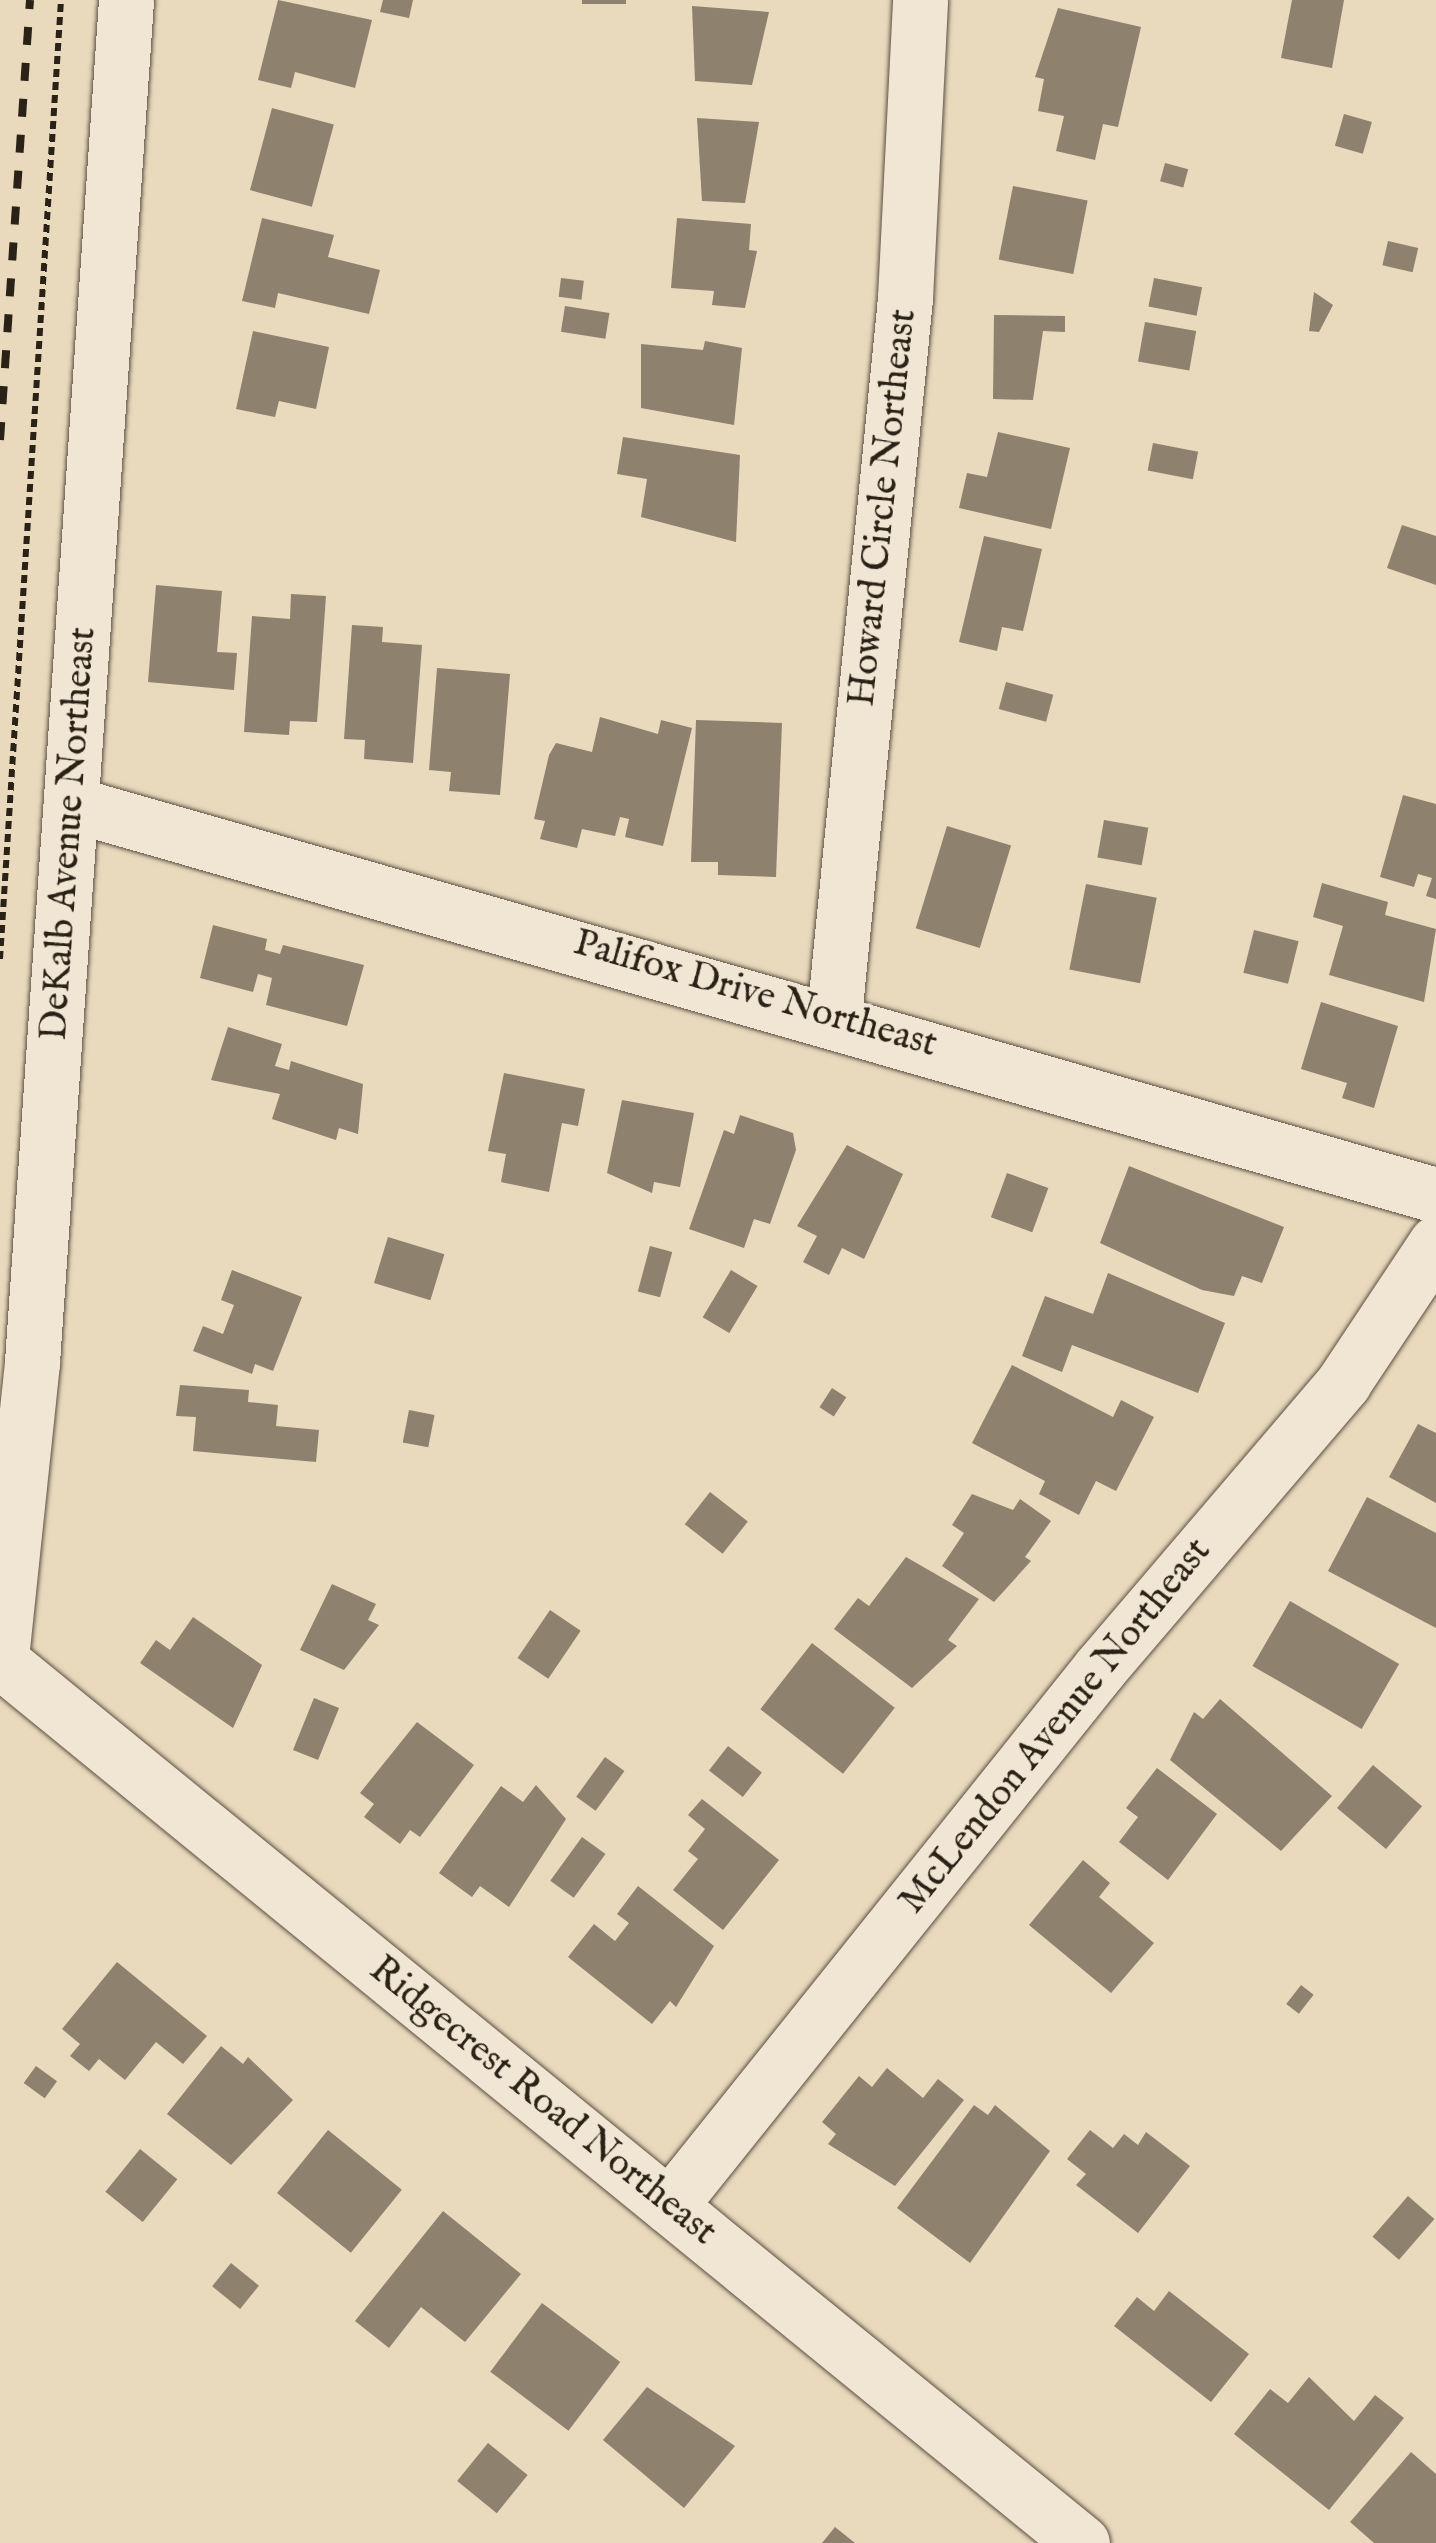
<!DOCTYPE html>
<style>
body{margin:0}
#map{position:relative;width:1436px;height:2543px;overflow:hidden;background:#e9d9bd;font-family:"IM FELL English",serif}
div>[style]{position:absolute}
.building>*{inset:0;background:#8e816d;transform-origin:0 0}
.path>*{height:6px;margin-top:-3px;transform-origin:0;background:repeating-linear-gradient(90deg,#2b2216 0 8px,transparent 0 13px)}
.roads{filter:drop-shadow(0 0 2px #5a5040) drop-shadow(0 0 2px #5a5040)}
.minor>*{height:55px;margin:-27.5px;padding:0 27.5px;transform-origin:27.5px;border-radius:27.5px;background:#f1e6d4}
.secondary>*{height:55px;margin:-27.5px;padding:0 27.5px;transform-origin:27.5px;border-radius:27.5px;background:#f1e6d4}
.rail>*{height:8px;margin-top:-4px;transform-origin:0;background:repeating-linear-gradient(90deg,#2b2216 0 18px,transparent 0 36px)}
span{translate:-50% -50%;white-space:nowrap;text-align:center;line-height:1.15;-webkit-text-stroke:8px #f1e6d4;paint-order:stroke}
.street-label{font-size:38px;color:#2b2216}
</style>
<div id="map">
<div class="building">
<i style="clip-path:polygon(278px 0,372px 20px,355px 88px,295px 72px,291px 88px,258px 80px)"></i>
<i style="clip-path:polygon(383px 0,413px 0,409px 18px,380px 12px)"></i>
<i style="left:582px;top:0;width:44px;height:4px"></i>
<i style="clip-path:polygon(1292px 0,1344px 0,1332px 68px,1281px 58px)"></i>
<i style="clip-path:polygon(692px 6px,769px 12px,752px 85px,695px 81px)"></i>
<i style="clip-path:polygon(1058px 8px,1141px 27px,1118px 127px,1103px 124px,1095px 160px,1056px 151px,1064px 116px,1038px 111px,1044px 79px,1035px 77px)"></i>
<i style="left:272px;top:108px;width:64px;height:85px;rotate:15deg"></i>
<i style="left:1344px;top:114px;width:29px;height:33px;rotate:16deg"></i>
<i style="clip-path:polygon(697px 118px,759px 122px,745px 203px,702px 201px)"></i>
<i style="left:1165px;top:163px;width:24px;height:19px;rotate:15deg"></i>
<i style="left:1013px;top:186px;width:76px;height:75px;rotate:11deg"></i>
<i style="clip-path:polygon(262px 218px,334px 235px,328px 257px,380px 270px,369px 314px,278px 293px,275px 308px,242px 301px)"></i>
<i style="clip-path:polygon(677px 218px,751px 224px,749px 250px,757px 251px,745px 308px,712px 305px,714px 291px,671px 288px)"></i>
<i style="left:1388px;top:241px;width:31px;height:25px;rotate:13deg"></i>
<i style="left:561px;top:278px;width:23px;height:19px;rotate:7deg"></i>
<i style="left:1154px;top:278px;width:49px;height:29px;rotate:11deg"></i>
<i style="clip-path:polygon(1314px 292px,1333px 305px,1319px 332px,1309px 331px)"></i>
<i style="left:565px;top:306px;width:45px;height:26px;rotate:9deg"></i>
<i style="clip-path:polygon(994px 315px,1065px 316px,1065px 332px,1043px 331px,1033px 400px,993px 399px)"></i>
<i style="left:1145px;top:322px;width:52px;height:40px;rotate:10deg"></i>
<i style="clip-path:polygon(253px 331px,329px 347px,316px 409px,279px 401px,275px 417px,236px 409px)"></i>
<i style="clip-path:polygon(705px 341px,742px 348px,734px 425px,641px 408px,641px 344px,703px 350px)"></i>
<i style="clip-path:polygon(998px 432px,1070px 448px,1051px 529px,959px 508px,967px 473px,987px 477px)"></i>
<i style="clip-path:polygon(623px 437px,740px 455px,736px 542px,641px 517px,647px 479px,617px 474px)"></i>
<i style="left:1153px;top:443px;width:46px;height:28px;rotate:11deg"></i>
<i style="clip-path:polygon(1402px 525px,1436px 536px,1436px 585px,1387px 568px)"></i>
<i style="clip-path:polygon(984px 536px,1042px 549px,1023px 631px,1002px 627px,997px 651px,959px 642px)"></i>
<i style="clip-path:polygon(156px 585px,222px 591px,217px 652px,237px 653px,234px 690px,148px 682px)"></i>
<i style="clip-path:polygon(291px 594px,326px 596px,317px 722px,290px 721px,289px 735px,244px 732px,252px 616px,290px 619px)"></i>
<i style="clip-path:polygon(352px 625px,383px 627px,382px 642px,422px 645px,413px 763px,364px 759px,365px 740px,344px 739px)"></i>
<i style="clip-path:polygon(437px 668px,510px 674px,500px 795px,449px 791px,451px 772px,429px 770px)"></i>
<i style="left:1006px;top:682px;width:49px;height:28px;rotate:15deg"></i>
<i style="clip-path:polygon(600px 717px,658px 734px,661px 720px,692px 728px,663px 846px,625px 837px,629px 819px,620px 817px,615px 836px,582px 829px,577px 848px,540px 839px,545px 821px,534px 819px,549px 755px,556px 743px,592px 752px)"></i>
<i style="clip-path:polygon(696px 720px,782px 723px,776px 877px,718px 875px,718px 862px,691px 862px)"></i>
<i style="clip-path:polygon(1403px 795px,1436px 804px,1436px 899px,1426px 896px,1432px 878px,1418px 874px,1414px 887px,1380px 877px)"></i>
<i style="left:1104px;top:820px;width:45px;height:38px;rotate:10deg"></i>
<i style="left:947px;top:826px;width:67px;height:107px;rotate:17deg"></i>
<i style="clip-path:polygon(1322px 883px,1388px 902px,1385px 915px,1436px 929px,1424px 1002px,1329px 975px,1343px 926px,1313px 917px)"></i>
<i style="left:1086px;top:884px;width:72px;height:87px;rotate:11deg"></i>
<i style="clip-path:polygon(213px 925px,267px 939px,265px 950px,280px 954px,283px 945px,364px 965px,347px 1026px,266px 1005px,272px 978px,258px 974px,253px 992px,200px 978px)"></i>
<i style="left:1254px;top:930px;width:46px;height:44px;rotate:14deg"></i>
<i style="clip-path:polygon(1321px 1002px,1398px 1026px,1374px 1108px,1342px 1098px,1347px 1083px,1301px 1069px)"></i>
<i style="clip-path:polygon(228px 1027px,282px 1044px,275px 1066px,289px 1070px,291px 1061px,363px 1084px,358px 1134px,339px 1128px,336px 1140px,272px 1119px,280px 1094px,211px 1080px)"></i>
<i style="clip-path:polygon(504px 1073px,585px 1089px,578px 1126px,562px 1123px,549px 1192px,501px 1182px,506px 1154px,488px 1151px)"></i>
<i style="clip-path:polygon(622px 1100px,694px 1113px,680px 1187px,654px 1182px,652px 1193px,607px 1173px)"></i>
<i style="clip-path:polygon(740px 1115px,793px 1133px,796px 1150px,770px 1224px,754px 1219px,744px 1248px,689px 1229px,724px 1130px,734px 1134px)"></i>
<i style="clip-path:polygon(847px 1145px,903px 1174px,864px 1259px,842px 1248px,829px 1275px,803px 1262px,817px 1236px,797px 1226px)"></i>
<i style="clip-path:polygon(1129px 1166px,1284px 1227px,1262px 1283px,1242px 1276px,1234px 1296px,1202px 1290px,1100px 1243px)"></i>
<i style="left:1007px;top:1173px;width:44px;height:47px;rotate:20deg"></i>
<i style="left:388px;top:1237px;width:59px;height:48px;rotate:17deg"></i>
<i style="left:650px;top:1246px;width:23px;height:47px;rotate:15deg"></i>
<i style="clip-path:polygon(232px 1270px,302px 1297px,273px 1371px,255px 1364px,252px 1374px,193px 1351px,203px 1326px,223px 1334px,234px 1305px,221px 1300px)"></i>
<i style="left:731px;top:1270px;width:31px;height:55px;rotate:31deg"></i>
<i style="clip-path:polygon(1108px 1273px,1225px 1323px,1198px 1393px,1072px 1345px,1062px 1372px,1022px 1356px,1045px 1296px,1093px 1314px)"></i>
<i style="clip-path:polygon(1012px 1365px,1113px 1417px,1121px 1400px,1154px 1417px,1116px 1491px,1096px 1481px,1079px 1515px,1039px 1494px,1045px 1481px,972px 1443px)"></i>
<i style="clip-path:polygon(180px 1385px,249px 1390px,248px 1402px,278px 1405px,276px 1426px,319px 1430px,316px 1462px,193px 1451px,196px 1417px,176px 1416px)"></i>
<i style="left:832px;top:1388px;width:17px;height:23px;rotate:33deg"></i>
<i style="left:409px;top:1410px;width:26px;height:33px;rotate:11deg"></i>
<i style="clip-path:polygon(1418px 1424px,1436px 1433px,1436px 1503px,1389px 1477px)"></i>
<i style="left:710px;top:1492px;width:48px;height:41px;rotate:38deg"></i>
<i style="clip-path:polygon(972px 1494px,1013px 1510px,1020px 1499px,1051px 1521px,1025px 1557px,1031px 1561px,994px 1602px,942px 1566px,964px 1533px,952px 1525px)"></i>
<i style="clip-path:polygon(1367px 1497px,1436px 1533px,1436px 1628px,1328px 1571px)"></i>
<i style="clip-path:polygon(906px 1557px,979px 1599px,948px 1640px,957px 1646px,912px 1688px,834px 1629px,858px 1598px,869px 1606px)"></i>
<i style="clip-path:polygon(332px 1584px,376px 1604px,368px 1620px,379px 1625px,344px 1670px,300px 1650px)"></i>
<i style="left:1290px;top:1601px;width:126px;height:75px;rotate:30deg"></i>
<i style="left:550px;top:1610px;width:37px;height:58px;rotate:34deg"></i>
<i style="clip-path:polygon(193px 1617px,262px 1665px,233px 1728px,140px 1663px,156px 1640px,170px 1650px)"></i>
<i style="left:812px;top:1643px;width:105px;height:84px;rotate:38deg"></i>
<i style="left:314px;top:1698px;width:27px;height:56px;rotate:22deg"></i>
<i style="clip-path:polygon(1220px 1699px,1332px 1796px,1281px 1851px,1170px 1760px,1194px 1712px,1203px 1719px)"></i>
<i style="clip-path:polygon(417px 1722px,474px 1765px,420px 1837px,410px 1830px,400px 1844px,364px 1817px,374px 1804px,360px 1793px)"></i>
<i style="left:728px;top:1746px;width:43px;height:31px;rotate:38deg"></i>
<i style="left:605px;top:1757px;width:24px;height:49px;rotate:36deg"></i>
<i style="left:1373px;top:1765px;width:64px;height:56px;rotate:40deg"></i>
<i style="clip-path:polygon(1157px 1768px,1217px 1814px,1168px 1880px,1119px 1842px,1138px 1817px,1126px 1808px)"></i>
<i style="clip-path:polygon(536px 1785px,566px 1819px,509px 1907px,480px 1886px,472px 1897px,439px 1873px,501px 1786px,523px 1802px)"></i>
<i style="clip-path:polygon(702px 1799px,779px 1860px,723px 1930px,673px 1890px,698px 1859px,688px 1851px,705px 1829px,688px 1815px)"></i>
<i style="left:582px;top:1837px;width:29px;height:54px;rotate:36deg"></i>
<i style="clip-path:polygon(1083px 1860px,1110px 1883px,1099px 1897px,1154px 1943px,1111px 1993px,1029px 1925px)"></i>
<i style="clip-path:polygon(638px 1886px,714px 1946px,676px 2007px,670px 2001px,652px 2024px,568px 1957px,594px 1924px,615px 1941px,629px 1923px,617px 1914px)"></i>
<i style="clip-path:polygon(117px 1962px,207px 2036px,183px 2064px,156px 2042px,125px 2080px,99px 2059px,89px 2071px,70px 2056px,80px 2044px,62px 2029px)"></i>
<i style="left:1301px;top:1985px;width:16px;height:24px;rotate:38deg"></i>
<i style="clip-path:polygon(221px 2046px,243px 2064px,248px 2057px,293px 2100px,231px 2165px,167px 2114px)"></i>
<i style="left:36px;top:2066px;width:26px;height:21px;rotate:36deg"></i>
<i style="clip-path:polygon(887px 2068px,923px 2098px,938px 2079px,964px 2100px,895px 2186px,828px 2144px,836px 2134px,822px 2122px,859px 2076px,872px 2087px)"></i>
<i style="clip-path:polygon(974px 2105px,988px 2115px,995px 2105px,1050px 2151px,970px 2263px,897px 2208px)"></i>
<i style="left:328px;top:2130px;width:95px;height:81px;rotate:39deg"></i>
<i style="clip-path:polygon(1090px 2130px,1113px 2148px,1124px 2134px,1138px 2145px,1146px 2132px,1190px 2166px,1138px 2233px,1076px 2185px,1086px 2174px,1067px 2159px)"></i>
<i style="left:140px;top:2149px;width:48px;height:55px;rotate:39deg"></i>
<i style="left:1408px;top:2196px;width:35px;height:54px;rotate:41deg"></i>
<i style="clip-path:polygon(443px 2211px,521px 2274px,465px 2342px,421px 2307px,389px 2348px,355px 2321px)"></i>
<i style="left:231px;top:2263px;width:36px;height:30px;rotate:39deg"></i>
<i style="clip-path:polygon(1169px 2291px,1249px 2354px,1211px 2402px,1114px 2326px,1137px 2297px,1154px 2311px)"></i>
<i style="left:542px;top:2303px;width:98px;height:86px;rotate:37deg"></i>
<i style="clip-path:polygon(1309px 2377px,1354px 2421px,1375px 2395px,1404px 2418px,1329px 2510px,1234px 2434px,1270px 2389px,1288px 2403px)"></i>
<i style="clip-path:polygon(647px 2387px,735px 2446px,684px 2508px,603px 2440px)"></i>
<i style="left:488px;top:2443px;width:51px;height:49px;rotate:39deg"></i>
<i style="clip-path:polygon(1411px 2452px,1436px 2474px,1436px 2543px,1374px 2543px,1350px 2522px)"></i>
<i style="clip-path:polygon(835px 2527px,855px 2543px,822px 2543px)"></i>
</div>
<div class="path">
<i style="left:0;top:959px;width:961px;rotate:-86.36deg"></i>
</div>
<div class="roads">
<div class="minor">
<i style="left:72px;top:804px;width:1419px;rotate:16deg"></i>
<i style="left:834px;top:1016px;width:722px;rotate:-84.35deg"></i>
<i style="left:905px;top:298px;width:298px;rotate:-87.1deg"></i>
<i style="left:1px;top:1661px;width:1395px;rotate:39.21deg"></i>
<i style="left:669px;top:2206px;width:689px;rotate:-51.3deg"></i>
<i style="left:1100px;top:1668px;width:375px;rotate:-49.5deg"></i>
<i style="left:1343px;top:1383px;width:168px;rotate:-56.4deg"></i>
</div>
<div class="secondary">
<i style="left:0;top:1667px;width:307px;rotate:-84deg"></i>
<i style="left:32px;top:1362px;width:1365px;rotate:-86.05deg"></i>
</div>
</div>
<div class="rail">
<i style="left:0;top:440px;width:441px;rotate:-86.1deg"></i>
</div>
<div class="street-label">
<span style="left:884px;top:508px;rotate:-84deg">Howard Circle Northeast</span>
<span style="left:70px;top:834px;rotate:-86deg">DeKalb Avenue Northeast</span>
<span style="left:755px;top:995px;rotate:16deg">Palifox Drive Northeast</span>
<span style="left:1056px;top:1727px;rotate:-51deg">McLendon Avenue Northeast</span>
<span style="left:542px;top:2102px;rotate:39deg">Ridgecrest Road Northeast</span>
</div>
</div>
